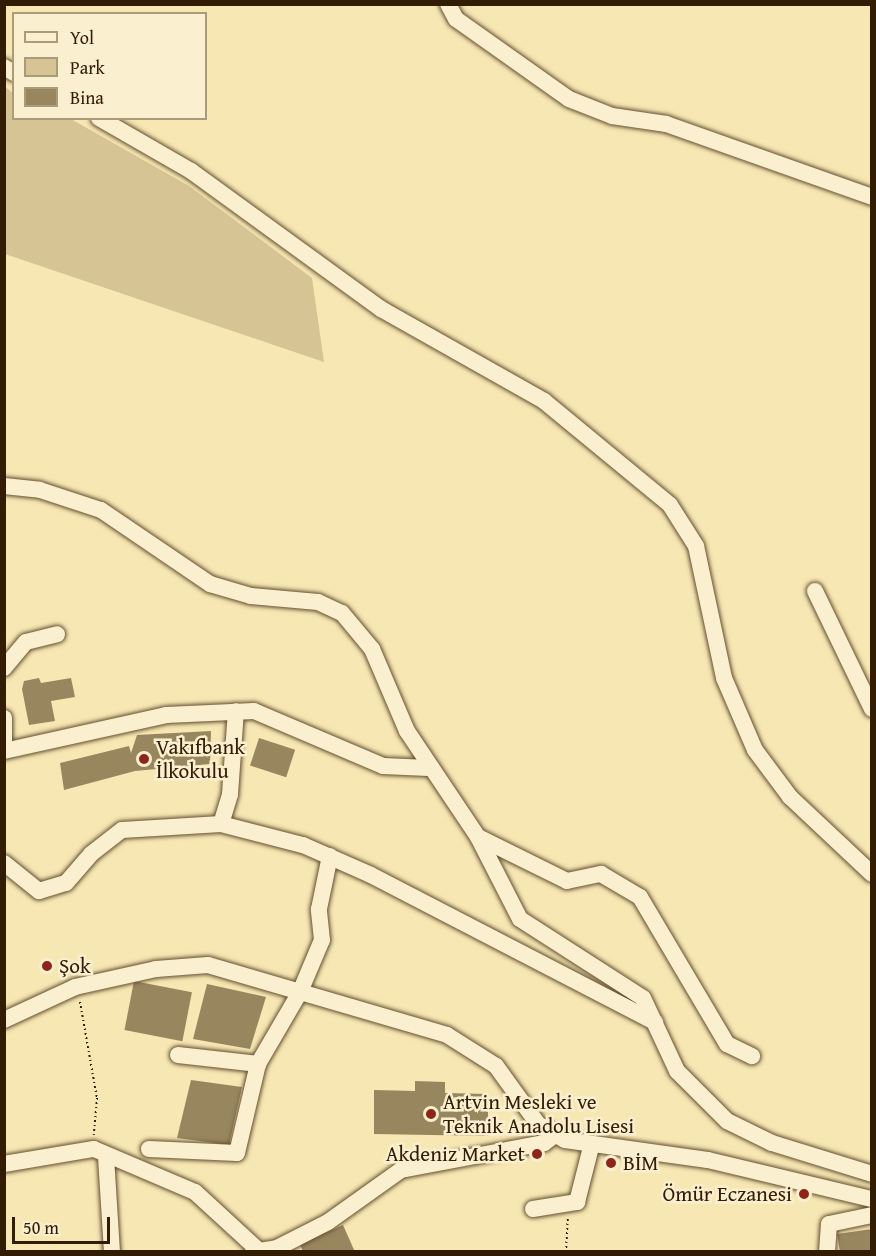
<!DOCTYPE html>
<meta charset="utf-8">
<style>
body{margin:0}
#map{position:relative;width:876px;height:1256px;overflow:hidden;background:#f7e7b3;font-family:"Gentium Book Plus",serif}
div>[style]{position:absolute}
.green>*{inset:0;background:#d6c495}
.building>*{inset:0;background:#98865f;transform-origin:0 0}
.path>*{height:2px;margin-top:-1px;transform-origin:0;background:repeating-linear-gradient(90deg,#321c03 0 1.5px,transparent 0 4.5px)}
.roads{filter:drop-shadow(0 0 2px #634f2f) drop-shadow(0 0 2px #634f2f)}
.minor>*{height:16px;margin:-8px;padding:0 8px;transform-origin:8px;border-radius:8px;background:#faefce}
.dots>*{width:16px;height:16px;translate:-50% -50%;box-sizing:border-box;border:3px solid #faefce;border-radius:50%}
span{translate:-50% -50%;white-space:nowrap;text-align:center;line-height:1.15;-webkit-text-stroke:5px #faefce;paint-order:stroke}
.poi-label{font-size:21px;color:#321c03}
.left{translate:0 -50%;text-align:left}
.right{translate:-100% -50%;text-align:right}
.frame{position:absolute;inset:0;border:6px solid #321c03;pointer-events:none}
.legend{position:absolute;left:12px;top:12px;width:195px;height:108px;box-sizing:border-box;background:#faefce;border:2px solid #aa9b7d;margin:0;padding:8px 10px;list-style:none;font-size:18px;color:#321c03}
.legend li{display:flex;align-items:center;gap:12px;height:30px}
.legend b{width:30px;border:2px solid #aa9b7d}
.scale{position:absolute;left:12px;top:1217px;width:98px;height:27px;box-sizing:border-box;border:3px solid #321c03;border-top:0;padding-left:8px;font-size:18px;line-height:21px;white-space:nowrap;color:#321c03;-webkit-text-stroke:4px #faefce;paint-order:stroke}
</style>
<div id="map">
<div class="green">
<i style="clip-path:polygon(4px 86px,13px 93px,14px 118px,71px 119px,189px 186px,312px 278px,324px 362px,5px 254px)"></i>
</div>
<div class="building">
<i style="clip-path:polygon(39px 678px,41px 683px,71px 678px,75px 697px,51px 701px,55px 721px,29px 725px,22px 689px,24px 681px)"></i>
<i style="clip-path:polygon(211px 731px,210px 764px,135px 771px,64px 790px,60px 763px,129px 746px,131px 753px,137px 735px)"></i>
<i style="left:259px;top:738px;width:38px;height:29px;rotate:18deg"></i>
<i style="left:134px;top:981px;width:59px;height:50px;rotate:11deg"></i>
<i style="clip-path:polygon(207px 984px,266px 997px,250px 1049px,193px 1039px)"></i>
<i style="clip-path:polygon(191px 1080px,242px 1087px,229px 1145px,177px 1138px)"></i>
<i style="clip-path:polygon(415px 1081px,445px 1082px,445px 1093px,488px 1094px,488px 1136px,374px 1134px,374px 1090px,415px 1091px)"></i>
<i style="clip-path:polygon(343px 1225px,355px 1252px,303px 1252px,300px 1244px)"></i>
<i style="clip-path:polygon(872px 1229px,872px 1252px,840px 1252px,837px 1234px)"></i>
</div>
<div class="path">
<i style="left:80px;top:1002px;width:97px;rotate:80deg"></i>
<i style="left:97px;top:1098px;width:37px;rotate:95deg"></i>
<i style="left:566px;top:1252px;width:34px;rotate:-87deg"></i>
</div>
<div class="roads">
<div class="minor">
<i style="left:448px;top:4px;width:17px;rotate:62deg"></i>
<i style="left:456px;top:19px;width:138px;rotate:35.3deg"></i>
<i style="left:569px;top:99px;width:46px;rotate:21.6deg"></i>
<i style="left:612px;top:116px;width:55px;rotate:8.4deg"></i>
<i style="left:666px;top:124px;width:219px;rotate:19.5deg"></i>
<i style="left:4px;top:67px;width:12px;rotate:31deg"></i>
<i style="left:99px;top:118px;width:106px;rotate:29.9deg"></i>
<i style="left:191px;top:171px;width:235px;rotate:36deg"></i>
<i style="left:381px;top:309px;width:187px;rotate:29.4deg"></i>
<i style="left:544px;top:401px;width:163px;rotate:39.5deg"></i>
<i style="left:670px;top:505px;width:49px;rotate:57.6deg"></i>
<i style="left:696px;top:546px;width:135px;rotate:78deg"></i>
<i style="left:724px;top:678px;width:78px;rotate:66.7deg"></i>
<i style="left:755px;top:750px;width:59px;rotate:53.3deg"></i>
<i style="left:790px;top:797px;width:112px;rotate:43.2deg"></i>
<i style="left:4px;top:486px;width:36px;rotate:6deg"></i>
<i style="left:40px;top:490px;width:64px;rotate:18.2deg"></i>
<i style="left:101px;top:510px;width:132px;rotate:34.2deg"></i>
<i style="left:210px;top:584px;width:43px;rotate:16.3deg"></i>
<i style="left:251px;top:596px;width:67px;rotate:5.1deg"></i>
<i style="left:318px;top:602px;width:26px;rotate:25deg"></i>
<i style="left:342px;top:613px;width:47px;rotate:50.2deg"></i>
<i style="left:372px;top:649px;width:89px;rotate:66.9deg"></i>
<i style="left:407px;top:731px;width:128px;rotate:56.2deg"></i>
<i style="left:478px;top:837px;width:92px;rotate:62.9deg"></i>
<i style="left:520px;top:919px;width:146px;rotate:32.7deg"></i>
<i style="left:643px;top:998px;width:81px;rotate:65deg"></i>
<i style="left:677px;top:1071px;width:71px;rotate:45deg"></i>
<i style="left:727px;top:1121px;width:50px;rotate:26.1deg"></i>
<i style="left:772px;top:1143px;width:105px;rotate:17.2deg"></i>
<i style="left:815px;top:591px;width:131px;rotate:64.2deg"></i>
<i style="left:4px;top:668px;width:34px;rotate:-50deg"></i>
<i style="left:26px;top:642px;width:32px;rotate:-14deg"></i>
<i style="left:4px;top:718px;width:24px;rotate:90deg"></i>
<i style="left:4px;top:751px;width:166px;rotate:-12.5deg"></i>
<i style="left:166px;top:715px;width:88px;rotate:-2.6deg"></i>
<i style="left:254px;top:711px;width:140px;rotate:23.1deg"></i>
<i style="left:383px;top:766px;width:45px;rotate:2.5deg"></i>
<i style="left:221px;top:824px;width:31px;rotate:-73deg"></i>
<i style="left:230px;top:794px;width:83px;rotate:-85.9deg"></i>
<i style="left:478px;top:837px;width:99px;rotate:26.3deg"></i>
<i style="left:567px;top:881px;width:35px;rotate:-12deg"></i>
<i style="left:601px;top:874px;width:45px;rotate:30.5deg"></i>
<i style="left:640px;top:897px;width:171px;rotate:59.4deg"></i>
<i style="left:727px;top:1044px;width:28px;rotate:26deg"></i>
<i style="left:4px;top:863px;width:45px;rotate:38.7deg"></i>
<i style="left:39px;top:891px;width:28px;rotate:-17deg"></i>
<i style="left:66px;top:883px;width:38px;rotate:-49deg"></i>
<i style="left:91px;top:854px;width:39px;rotate:-38deg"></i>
<i style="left:122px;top:830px;width:99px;rotate:-3.5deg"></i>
<i style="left:221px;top:824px;width:85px;rotate:14.4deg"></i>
<i style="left:303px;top:845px;width:74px;rotate:23.8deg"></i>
<i style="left:371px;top:875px;width:320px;rotate:27.4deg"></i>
<i style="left:4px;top:1020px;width:78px;rotate:-24.9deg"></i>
<i style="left:75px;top:987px;width:83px;rotate:-12.5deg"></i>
<i style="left:156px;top:969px;width:52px;rotate:-4.4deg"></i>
<i style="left:208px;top:965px;width:249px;rotate:16.3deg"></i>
<i style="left:447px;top:1035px;width:58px;rotate:32.3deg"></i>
<i style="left:496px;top:1066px;width:72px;rotate:54.1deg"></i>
<i style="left:538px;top:1124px;width:31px;rotate:31deg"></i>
<i style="left:565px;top:1140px;width:144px;rotate:8deg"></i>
<i style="left:708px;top:1160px;width:169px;rotate:13.4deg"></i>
<i style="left:178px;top:1055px;width:81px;rotate:6.4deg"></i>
<i style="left:149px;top:1149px;width:88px;rotate:2.6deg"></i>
<i style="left:237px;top:1153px;width:91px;rotate:-76.7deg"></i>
<i style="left:258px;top:1064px;width:83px;rotate:-59.7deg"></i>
<i style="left:300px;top:992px;width:56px;rotate:-67.1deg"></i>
<i style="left:322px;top:940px;width:31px;rotate:-96deg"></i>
<i style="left:319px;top:909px;width:54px;rotate:-78.3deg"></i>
<i style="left:106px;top:1157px;width:95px;rotate:86.4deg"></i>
<i style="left:4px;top:1164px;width:91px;rotate:-9.5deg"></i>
<i style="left:94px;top:1149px;width:110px;rotate:23.1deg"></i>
<i style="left:195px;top:1192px;width:86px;rotate:42.6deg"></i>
<i style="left:533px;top:1209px;width:45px;rotate:-9deg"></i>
<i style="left:577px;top:1202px;width:57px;rotate:-75.7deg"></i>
<i style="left:253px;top:1252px;width:24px;rotate:-9deg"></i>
<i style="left:277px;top:1248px;width:57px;rotate:-27deg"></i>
<i style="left:328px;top:1222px;width:90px;rotate:-35.5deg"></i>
<i style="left:401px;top:1170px;width:146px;rotate:-10.7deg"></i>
<i style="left:544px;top:1143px;width:14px;rotate:-36deg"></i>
<i style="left:827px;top:1252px;width:28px;rotate:-86deg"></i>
<i style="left:829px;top:1224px;width:44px;rotate:-11.8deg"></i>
</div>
</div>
<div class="dots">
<i style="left:144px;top:759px;background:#8f2418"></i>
<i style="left:47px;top:966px;background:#8f2418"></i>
<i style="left:431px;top:1114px;background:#8f2418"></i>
<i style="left:537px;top:1154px;background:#8f2418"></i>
<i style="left:611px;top:1163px;background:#8f2418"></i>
<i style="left:804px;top:1194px;background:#8f2418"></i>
</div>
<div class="poi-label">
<span class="left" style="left:156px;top:759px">Vakıfbank<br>İlkokulu</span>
<span class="left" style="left:59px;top:966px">Şok</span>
<span class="left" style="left:443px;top:1114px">Artvin Mesleki ve<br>Teknik Anadolu Lisesi</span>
<span class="right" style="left:525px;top:1154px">Akdeniz Market</span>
<span class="left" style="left:623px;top:1163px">BİM</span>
<span class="right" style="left:792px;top:1194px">Ömür Eczanesi</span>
</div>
<div class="frame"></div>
<ul class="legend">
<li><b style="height:8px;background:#faefce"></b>Yol</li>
<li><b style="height:16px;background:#d6c495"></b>Park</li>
<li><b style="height:16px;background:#98865f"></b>Bina</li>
</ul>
<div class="scale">50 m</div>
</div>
